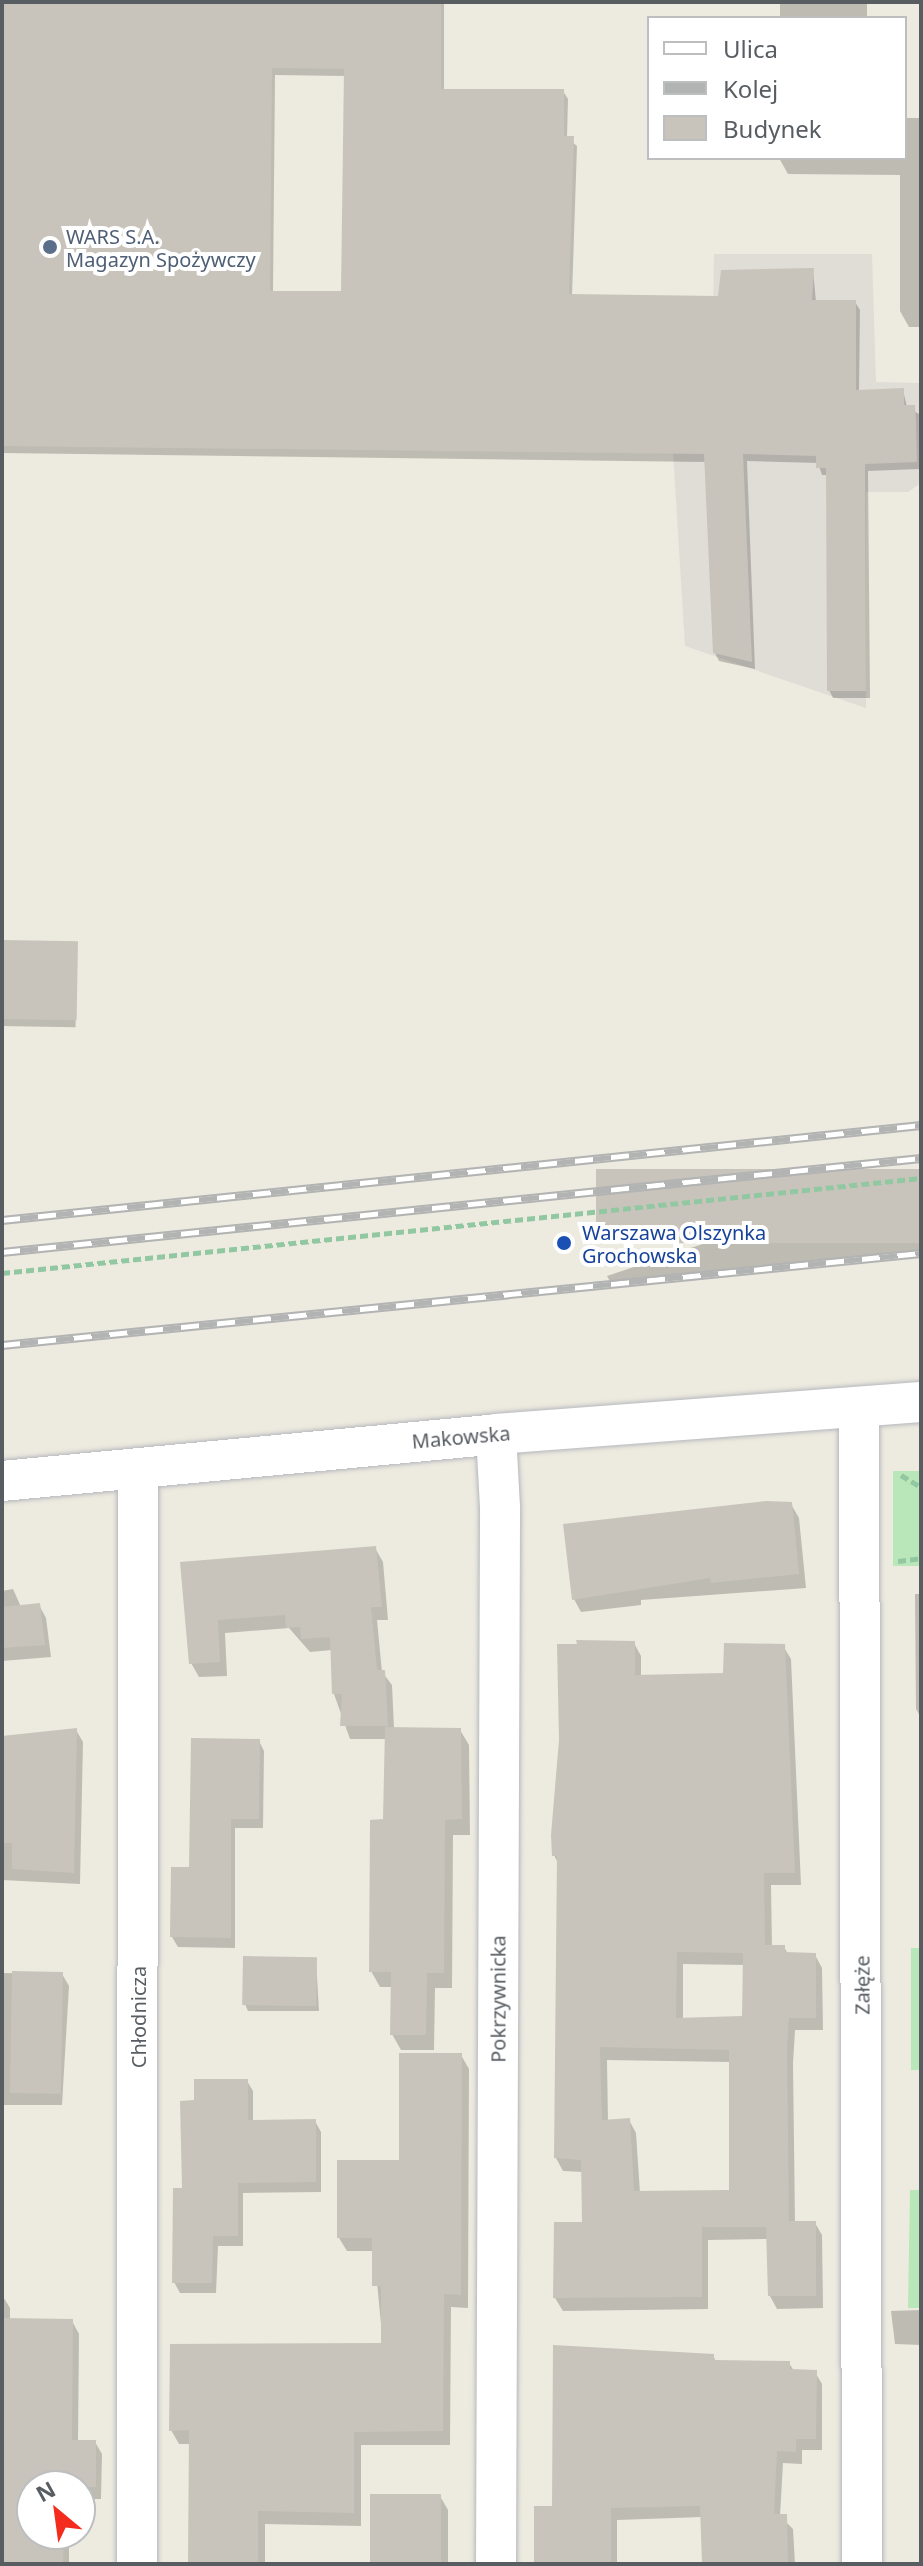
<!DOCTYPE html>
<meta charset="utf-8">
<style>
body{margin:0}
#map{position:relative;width:923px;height:2566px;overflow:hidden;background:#edeadf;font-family:"Noto Sans",sans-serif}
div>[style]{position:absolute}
.industrial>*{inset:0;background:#e0ddd7}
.green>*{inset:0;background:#bae7b9;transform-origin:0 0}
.shadow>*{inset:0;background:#0003;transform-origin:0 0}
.building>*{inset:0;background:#c8c4bc;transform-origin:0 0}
.path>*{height:5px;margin-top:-2.5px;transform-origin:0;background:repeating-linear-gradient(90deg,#92c8a1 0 8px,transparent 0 12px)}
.roads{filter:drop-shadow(0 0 2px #b5b8be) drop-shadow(0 0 2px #b5b8be)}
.minor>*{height:40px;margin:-20px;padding:0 20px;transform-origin:20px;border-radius:20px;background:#fff}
.rail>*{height:9px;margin-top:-4.5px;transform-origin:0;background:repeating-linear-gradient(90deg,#fff 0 18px,#b2b3b3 0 36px);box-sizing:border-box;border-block:2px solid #b2b3b3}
.dots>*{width:22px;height:22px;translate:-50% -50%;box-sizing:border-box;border:4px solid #fff;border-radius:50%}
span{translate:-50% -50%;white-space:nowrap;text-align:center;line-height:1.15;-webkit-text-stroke:8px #fff;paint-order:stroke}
.service-label{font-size:20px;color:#4e5e75}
.left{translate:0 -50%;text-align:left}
.transit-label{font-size:20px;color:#164399}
.street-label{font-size:20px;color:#585d62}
.frame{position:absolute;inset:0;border:4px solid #585d62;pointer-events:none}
.legend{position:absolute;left:647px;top:16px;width:260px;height:144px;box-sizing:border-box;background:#fff;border:2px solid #bcbec0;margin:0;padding:10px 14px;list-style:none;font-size:24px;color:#585d62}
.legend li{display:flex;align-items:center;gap:16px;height:40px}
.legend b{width:40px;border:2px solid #bcbec0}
.north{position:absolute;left:16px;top:2470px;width:80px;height:80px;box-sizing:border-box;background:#fff;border:2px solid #bcbec0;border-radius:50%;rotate:331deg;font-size:22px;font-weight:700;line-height:32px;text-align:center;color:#585d62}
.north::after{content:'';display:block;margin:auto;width:28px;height:36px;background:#f42c1e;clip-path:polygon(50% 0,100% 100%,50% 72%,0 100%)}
</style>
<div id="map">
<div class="industrial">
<i style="clip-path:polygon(714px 254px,872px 254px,876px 382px,921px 383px,921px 483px,908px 492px,866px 492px,866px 708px,685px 646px,673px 452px,711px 448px)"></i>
</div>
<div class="green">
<i style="left:921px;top:1471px;width:95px;height:28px;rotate:90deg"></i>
<i style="left:911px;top:1948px;width:10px;height:122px"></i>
<i style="clip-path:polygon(910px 2190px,921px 2190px,921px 2308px,908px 2308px)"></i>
</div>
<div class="shadow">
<i style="clip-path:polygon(evenodd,2px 2px,444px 2px,444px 91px,563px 91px,568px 99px,567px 138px,577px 146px,572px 296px,720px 298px,813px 270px,816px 302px,855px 302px,860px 310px,859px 392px,903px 390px,907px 407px,919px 414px,920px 469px,868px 471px,870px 698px,833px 698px,829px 690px,828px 475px,822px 475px,818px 463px,747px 461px,755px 669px,719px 661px,715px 653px,706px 462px,2px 453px,2px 2px,275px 75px,346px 76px,343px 293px,273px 293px,275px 75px)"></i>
<i style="left:780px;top:2px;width:87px;height:16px"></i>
<i style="clip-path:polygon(905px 118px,921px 118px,921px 327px,909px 327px,900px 311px,900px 175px,788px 174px,779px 158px,905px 158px)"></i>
<i style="left:2px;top:942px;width:75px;height:84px;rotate:1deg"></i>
<i style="clip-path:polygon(921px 1171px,921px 1250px,611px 1283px,607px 1276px)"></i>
<i style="clip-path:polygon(791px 1504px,799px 1518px,806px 1588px,641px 1600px,641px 1605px,581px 1612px,574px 1599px)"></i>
<i style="clip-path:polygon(375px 1548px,383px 1562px,388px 1620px,377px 1620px,382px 1672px,392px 1685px,394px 1729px,460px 1730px,469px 1745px,470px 1835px,453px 1835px,452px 1988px,435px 1988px,434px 2050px,401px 2050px,392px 2034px,393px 1987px,380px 1987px,371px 1971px,385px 1821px,386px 1739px,350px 1739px,334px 1694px,332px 1650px,310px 1652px,289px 1628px,225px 1633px,227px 1676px,199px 1677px,191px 1663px,182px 1564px)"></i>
<i style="clip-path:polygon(13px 1589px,21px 1607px,39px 1605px,46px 1618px,51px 1657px,2px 1661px,2px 1591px)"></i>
<i style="clip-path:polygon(915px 1594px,921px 1594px,921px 1718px,916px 1709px)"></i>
<i style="clip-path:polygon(evenodd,634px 1643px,641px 1656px,641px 1677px,725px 1675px,783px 1646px,791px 1659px,801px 1885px,771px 1885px,772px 1947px,784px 1947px,788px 1954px,815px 1955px,822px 1968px,823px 2030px,795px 2030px,793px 2064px,795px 2223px,815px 2223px,822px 2235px,823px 2308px,777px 2309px,770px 2296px,769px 2239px,708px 2240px,708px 2309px,563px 2311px,555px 2298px,584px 2224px,583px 2172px,563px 2171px,556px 2158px,558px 1863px,554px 1855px,634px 1643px,683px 1964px,745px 1965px,743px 2018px,683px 2020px,683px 1964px,634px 1643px,607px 2060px,731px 2062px,731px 2192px,640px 2193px,636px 2133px,629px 2120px,608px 2122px,607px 2060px)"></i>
<i style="clip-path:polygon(76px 1730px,83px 1742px,80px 1884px,2px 1880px,2px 1738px)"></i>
<i style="clip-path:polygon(259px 1741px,264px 1751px,263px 1828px,235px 1828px,235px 1948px,178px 1947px,172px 1937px,191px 1869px)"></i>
<i style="clip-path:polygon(316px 1959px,319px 2011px,248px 2011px,245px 2004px)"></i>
<i style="clip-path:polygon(2px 1973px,62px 1974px,69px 1986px,62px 2105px,2px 2105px)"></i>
<i style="clip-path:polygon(461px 2055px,469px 2069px,468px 2308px,451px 2307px,450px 2445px,361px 2445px,361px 2526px,265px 2524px,265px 2564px,191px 2564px,191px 2444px,179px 2444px,171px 2430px,383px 2345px,374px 2251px,347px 2251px,339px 2238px,401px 2162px)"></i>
<i style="clip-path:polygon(247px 2081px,253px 2091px,253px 2122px,315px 2121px,321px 2132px,321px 2192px,243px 2193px,243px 2246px,218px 2246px,216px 2293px,180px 2293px,174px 2282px,196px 2102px)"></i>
<i style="clip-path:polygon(2px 2295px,10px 2308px,10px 2320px,72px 2321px,79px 2334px,78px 2442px,95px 2442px,102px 2454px,101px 2499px,80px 2499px,80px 2486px,32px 2486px,32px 2534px,69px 2534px,69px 2564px,2px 2564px)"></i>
<i style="clip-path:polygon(921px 2310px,921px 2345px,895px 2344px,891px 2311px)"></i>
<i style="clip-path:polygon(713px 2356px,717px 2363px,789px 2363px,794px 2371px,815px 2372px,822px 2384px,822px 2450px,802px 2450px,802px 2464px,783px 2463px,780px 2516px,793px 2529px,795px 2564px,704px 2564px,702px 2517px,617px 2520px,617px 2564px,536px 2564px,554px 2508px)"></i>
<i style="clip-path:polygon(440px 2496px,448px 2510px,448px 2564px,372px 2564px)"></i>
</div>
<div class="building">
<i style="clip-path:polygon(evenodd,2px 2px,441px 2px,441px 89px,564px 89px,564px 136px,574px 136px,569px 294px,718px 296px,721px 270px,814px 268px,812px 300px,856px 300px,856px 390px,904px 388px,904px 405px,915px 405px,916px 424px,917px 462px,865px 464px,866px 691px,827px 691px,826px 468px,816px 468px,816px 456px,743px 454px,752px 662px,713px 653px,704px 454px,2px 446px,2px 2px,272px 68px,344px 69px,341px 291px,270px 291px,272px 68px)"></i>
<i style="left:2px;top:940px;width:76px;height:79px;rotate:1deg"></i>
<i style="left:921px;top:1169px;width:74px;height:325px;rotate:90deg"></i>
<i style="clip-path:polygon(766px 1501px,792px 1502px,799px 1574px,711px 1583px,710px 1578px,572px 1600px,563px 1524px)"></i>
<i style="clip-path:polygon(376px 1546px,382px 1607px,371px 1607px,377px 1670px,385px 1670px,388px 1726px,340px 1726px,342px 1694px,332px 1694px,330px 1637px,301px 1639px,300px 1627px,286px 1628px,285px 1615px,218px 1620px,220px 1662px,189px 1664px,180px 1562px)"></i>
<i style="clip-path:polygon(40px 1603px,45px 1645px,2px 1648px,2px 1607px)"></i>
<i style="clip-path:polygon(evenodd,576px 1640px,635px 1641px,635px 1675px,723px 1673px,724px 1643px,785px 1644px,795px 1873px,764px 1873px,765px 1945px,785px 1945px,785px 1952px,816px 1953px,816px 2018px,789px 2018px,787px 2049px,789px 2221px,816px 2221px,816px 2296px,768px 2296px,766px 2227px,702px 2227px,702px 2297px,553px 2298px,554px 2222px,582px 2222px,581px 2160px,554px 2158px,557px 1856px,552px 1856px,551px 1835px,559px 1740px,557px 1644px,577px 1644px,576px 1640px,677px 1952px,743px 1953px,742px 2016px,676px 2018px,677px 1952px,576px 1640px,600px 2047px,729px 2050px,729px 2190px,634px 2191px,630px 2118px,602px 2120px,600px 2047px)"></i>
<i style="clip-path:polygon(385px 1727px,461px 1728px,462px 1819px,445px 1820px,444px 1973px,427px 1973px,426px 2035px,390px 2035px,391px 1972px,369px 1972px,370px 1820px,383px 1819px)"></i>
<i style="clip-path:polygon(77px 1728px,74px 1873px,12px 1869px,12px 1843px,2px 1843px,2px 1736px)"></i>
<i style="clip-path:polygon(191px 1738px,260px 1739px,259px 1819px,231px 1819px,231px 1938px,170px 1937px,171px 1867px,189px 1867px)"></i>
<i style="left:243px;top:1956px;width:74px;height:49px;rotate:1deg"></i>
<i style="left:12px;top:1971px;width:51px;height:122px;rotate:1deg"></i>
<i style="clip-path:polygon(399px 2053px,462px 2053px,461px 2295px,444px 2294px,443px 2431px,354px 2432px,354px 2513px,258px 2511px,258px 2564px,188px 2564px,189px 2430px,169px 2431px,170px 2344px,381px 2343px,381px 2286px,372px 2286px,372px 2238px,337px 2238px,337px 2160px,399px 2160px)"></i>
<i style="clip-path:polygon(194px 2079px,248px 2079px,248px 2120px,316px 2119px,316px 2182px,238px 2183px,238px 2236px,213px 2236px,212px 2283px,172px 2283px,173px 2188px,182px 2188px,180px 2101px,194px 2100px)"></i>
<i style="clip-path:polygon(2px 2318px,73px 2319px,72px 2440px,96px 2440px,96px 2487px,32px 2486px,32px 2534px,64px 2534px,63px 2564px,2px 2564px)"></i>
<i style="clip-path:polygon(553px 2345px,714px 2354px,714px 2360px,790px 2361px,790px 2369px,817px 2370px,816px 2439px,796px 2439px,796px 2452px,777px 2451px,774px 2514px,787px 2514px,788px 2564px,702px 2564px,700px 2506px,611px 2508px,611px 2564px,534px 2564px,534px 2506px,552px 2506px)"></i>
<i style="left:441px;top:2494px;width:70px;height:71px;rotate:90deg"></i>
</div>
<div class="path">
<i style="left:2px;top:1273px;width:924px;rotate:-5.9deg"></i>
<i style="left:901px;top:1475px;width:23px;rotate:31deg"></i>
<i style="left:898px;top:1561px;width:23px;rotate:-7deg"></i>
</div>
<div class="roads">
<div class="minor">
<i style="left:859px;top:1407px;width:1157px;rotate:89.85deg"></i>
<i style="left:2px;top:1481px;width:496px;rotate:-5.4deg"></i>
<i style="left:496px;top:1434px;width:426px;rotate:-4.3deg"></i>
<i style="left:137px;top:2564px;width:1095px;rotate:-89.95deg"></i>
<i style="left:496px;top:2564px;width:1057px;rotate:-89.78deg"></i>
<i style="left:500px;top:1507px;width:73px;rotate:-93.1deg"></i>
</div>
</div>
<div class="rail">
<i style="left:2px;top:1220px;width:924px;rotate:-5.9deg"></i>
<i style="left:2px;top:1252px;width:924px;rotate:-5.84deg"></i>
<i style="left:2px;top:1345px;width:924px;rotate:-5.72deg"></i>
</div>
<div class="dots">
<i style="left:50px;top:247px;background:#5c6f8a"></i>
<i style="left:564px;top:1243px;background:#1a4fb4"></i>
</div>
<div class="service-label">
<span class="left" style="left:66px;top:248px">WARS S.A.<br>Magazyn Spożywczy</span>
</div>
<div class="transit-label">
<span class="left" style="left:582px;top:1244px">Warszawa Olszynka<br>Grochowska</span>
</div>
<div class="street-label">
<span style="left:461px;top:1437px;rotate:-5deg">Makowska</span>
<span style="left:862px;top:1985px;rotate:-90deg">Załęże</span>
<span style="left:498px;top:1999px;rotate:-90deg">Pokrzywnicka</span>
<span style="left:138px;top:2017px;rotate:-90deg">Chłodnicza</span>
</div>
<div class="frame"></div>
<ul class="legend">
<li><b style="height:10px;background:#fff"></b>Ulica</li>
<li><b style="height:10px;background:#b2b3b3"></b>Kolej</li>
<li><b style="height:22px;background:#c8c4bc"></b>Budynek</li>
</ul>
<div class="north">N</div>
</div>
